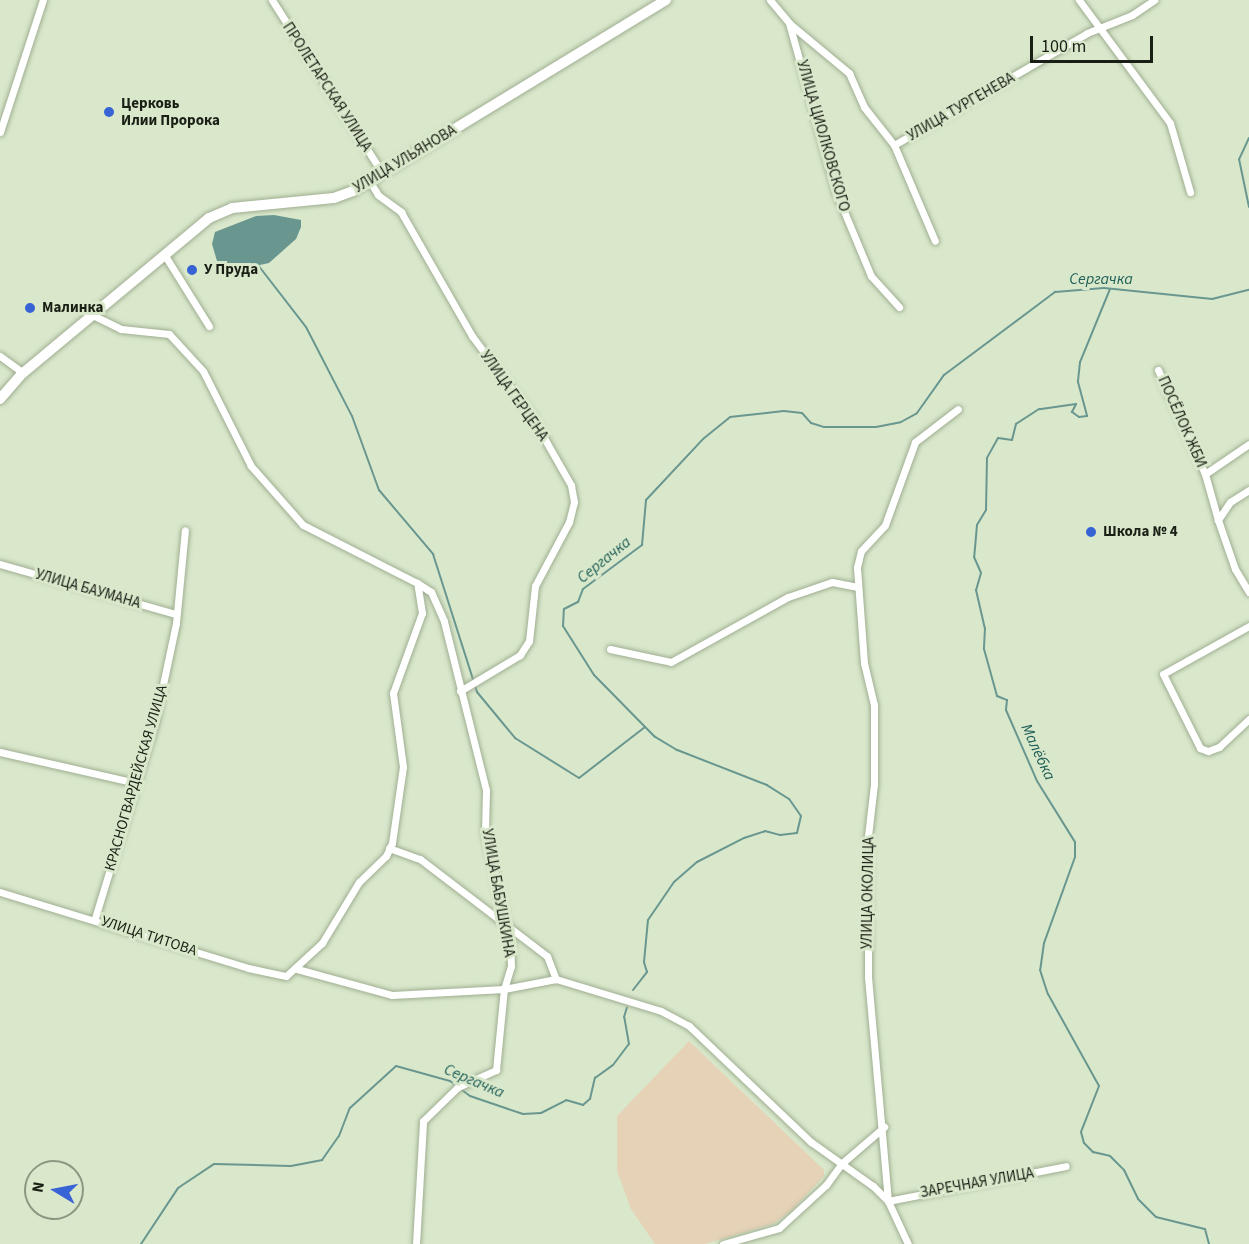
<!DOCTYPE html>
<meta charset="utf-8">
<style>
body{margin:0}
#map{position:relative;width:1249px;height:1244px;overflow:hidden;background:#d9e8cb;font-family:"Source Sans 3",sans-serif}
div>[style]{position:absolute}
.green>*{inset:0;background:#e5d2b7}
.water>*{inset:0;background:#699790}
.stream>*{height:2px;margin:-1px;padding:0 1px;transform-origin:1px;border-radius:1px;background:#699790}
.roads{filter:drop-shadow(0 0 2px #a0ae92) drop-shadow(0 0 2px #a0ae92)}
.minor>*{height:7px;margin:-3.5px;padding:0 3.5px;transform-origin:3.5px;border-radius:3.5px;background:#fff}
.secondary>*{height:10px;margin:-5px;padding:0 5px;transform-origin:5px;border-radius:5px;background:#fff}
.dots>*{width:16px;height:16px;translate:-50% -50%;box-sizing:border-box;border:3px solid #d9e8cb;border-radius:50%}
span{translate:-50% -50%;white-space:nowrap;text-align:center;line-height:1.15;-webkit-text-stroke:6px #d9e8cb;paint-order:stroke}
.street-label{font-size:15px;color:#1a1f15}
.poi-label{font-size:15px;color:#1a1f15;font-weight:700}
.left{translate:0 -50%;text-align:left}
.water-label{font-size:16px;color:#206058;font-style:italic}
.north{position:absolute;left:24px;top:1160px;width:60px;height:60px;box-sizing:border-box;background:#d9e8cb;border:2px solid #8d9882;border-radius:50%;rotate:280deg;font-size:16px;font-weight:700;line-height:24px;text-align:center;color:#1a1f15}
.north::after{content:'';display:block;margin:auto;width:21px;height:27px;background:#3863d4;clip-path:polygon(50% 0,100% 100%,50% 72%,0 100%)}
.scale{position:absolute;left:1030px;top:36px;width:123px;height:27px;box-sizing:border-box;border:3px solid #1a1f15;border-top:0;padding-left:8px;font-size:18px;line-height:21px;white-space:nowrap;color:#1a1f15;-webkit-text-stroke:4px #d9e8cb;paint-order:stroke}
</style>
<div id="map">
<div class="green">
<i style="clip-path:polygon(689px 1041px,824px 1170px,824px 1176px,791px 1211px,773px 1224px,705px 1244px,655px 1244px,631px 1209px,617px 1171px,617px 1116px)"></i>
</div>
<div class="water">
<i style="clip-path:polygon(274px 215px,301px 220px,301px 227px,296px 239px,269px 263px,241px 269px,217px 261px,212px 244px,215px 232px,256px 216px)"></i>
</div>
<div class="stream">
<i style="left:1249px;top:138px;width:23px;rotate:115deg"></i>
<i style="left:1239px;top:159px;width:49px;rotate:78.2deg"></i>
<i style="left:258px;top:265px;width:78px;rotate:52.3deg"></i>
<i style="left:306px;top:327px;width:100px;rotate:62.7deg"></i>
<i style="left:352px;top:416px;width:79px;rotate:70deg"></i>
<i style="left:379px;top:490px;width:84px;rotate:49.8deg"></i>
<i style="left:433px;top:554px;width:145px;rotate:72.3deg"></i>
<i style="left:477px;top:692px;width:60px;rotate:50.4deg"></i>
<i style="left:515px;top:738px;width:75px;rotate:32deg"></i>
<i style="left:579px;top:778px;width:83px;rotate:-37.7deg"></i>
<i style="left:1110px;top:289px;width:79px;rotate:112.3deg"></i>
<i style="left:1080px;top:362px;width:20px;rotate:96deg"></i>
<i style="left:1078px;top:382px;width:35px;rotate:75deg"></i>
<i style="left:1087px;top:416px;width:8px;rotate:173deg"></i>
<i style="left:1079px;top:417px;width:9px;rotate:-144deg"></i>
<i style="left:1072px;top:412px;width:9px;rotate:-63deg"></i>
<i style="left:1076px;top:404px;width:37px;rotate:172deg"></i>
<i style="left:1039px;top:409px;width:27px;rotate:147deg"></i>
<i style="left:1016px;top:424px;width:16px;rotate:104deg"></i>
<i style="left:1012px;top:440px;width:14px;rotate:-172deg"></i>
<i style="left:998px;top:438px;width:23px;rotate:119deg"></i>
<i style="left:987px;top:458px;width:52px;rotate:91.1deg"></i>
<i style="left:986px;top:510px;width:17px;rotate:121deg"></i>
<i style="left:977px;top:525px;width:32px;rotate:95deg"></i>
<i style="left:974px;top:557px;width:17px;rotate:66deg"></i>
<i style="left:981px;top:573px;width:18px;rotate:106deg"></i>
<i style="left:976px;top:590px;width:39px;rotate:77deg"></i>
<i style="left:985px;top:628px;width:21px;rotate:93deg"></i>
<i style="left:984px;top:649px;width:49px;rotate:74.5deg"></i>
<i style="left:997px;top:696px;width:11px;rotate:22deg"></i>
<i style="left:1007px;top:700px;width:10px;rotate:96deg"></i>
<i style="left:1006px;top:710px;width:77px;rotate:66.4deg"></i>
<i style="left:1037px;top:781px;width:72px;rotate:58.1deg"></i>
<i style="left:1075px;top:842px;width:15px;rotate:90deg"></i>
<i style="left:1075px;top:857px;width:91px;rotate:109.8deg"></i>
<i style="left:1044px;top:943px;width:27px;rotate:98deg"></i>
<i style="left:1040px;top:970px;width:25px;rotate:72deg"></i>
<i style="left:1048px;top:994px;width:105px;rotate:61deg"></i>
<i style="left:1099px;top:1086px;width:49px;rotate:111.4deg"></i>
<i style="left:1081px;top:1132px;width:11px;rotate:75deg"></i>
<i style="left:1084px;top:1143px;width:13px;rotate:45deg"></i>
<i style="left:1093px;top:1152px;width:17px;rotate:13deg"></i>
<i style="left:1110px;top:1156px;width:20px;rotate:45deg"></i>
<i style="left:1124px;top:1170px;width:32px;rotate:64deg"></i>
<i style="left:1138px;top:1199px;width:25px;rotate:45deg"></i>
<i style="left:1156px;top:1217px;width:50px;rotate:13.8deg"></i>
<i style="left:1205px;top:1229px;width:16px;rotate:75deg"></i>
<i style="left:633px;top:990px;width:23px;rotate:-52deg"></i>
<i style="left:647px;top:972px;width:10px;rotate:-107deg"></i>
<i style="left:644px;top:962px;width:42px;rotate:-84.6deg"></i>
<i style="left:648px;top:920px;width:46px;rotate:-55.6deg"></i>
<i style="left:674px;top:882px;width:30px;rotate:-41deg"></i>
<i style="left:697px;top:862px;width:53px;rotate:-27.1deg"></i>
<i style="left:744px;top:838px;width:22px;rotate:-18deg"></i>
<i style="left:765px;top:831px;width:16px;rotate:15deg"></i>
<i style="left:780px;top:835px;width:17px;rotate:-7deg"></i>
<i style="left:797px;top:833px;width:17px;rotate:-77deg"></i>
<i style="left:801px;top:816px;width:21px;rotate:-125deg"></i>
<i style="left:789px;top:799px;width:26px;rotate:-148deg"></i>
<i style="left:767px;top:785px;width:97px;rotate:-158.7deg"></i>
<i style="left:677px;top:750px;width:26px;rotate:-149deg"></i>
<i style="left:655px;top:737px;width:87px;rotate:-134.5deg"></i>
<i style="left:594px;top:675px;width:58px;rotate:-122.3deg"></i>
<i style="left:563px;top:626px;width:17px;rotate:-87deg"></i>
<i style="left:564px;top:609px;width:16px;rotate:-27deg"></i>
<i style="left:578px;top:602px;width:14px;rotate:-69deg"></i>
<i style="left:583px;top:589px;width:74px;rotate:-36.7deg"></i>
<i style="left:642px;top:545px;width:45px;rotate:-84.9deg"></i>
<i style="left:646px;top:500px;width:83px;rotate:-46.9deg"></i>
<i style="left:703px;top:439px;width:35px;rotate:-39deg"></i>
<i style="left:730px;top:417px;width:54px;rotate:-6.3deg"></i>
<i style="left:784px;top:411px;width:18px;rotate:6deg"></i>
<i style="left:802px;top:413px;width:13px;rotate:48deg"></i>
<i style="left:811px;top:423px;width:14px;rotate:17deg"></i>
<i style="left:824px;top:427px;width:52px"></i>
<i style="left:876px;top:427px;width:25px;rotate:-11deg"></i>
<i style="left:901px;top:422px;width:18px;rotate:-29deg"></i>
<i style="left:917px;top:413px;width:47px;rotate:-54.6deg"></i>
<i style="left:944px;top:375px;width:139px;rotate:-36.8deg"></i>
<i style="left:1055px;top:292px;width:49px;rotate:-4.7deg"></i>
<i style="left:1104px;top:288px;width:109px;rotate:5.8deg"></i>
<i style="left:1212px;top:299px;width:38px;rotate:-14deg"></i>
<i style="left:141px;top:1244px;width:67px;rotate:-56.5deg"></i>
<i style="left:178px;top:1188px;width:43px;rotate:-33.7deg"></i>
<i style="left:214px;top:1164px;width:77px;rotate:1.5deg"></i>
<i style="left:291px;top:1166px;width:32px;rotate:-11deg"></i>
<i style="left:322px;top:1160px;width:29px;rotate:-55deg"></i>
<i style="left:339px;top:1136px;width:30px;rotate:-69deg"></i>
<i style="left:350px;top:1108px;width:62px;rotate:-42.4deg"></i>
<i style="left:396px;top:1066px;width:56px;rotate:15.5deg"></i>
<i style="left:450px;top:1081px;width:25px;rotate:37deg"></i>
<i style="left:470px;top:1096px;width:56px;rotate:18.8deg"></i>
<i style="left:523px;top:1114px;width:18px;rotate:-3deg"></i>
<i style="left:541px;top:1113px;width:28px;rotate:-27deg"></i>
<i style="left:566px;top:1100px;width:18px;rotate:16deg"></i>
<i style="left:583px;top:1105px;width:9px;rotate:-41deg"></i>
<i style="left:590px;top:1099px;width:22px;rotate:-77deg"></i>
<i style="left:595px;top:1078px;width:22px;rotate:-36deg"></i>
<i style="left:613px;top:1065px;width:26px;rotate:-53deg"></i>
<i style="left:629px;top:1044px;width:27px;rotate:-100deg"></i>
<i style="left:624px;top:1017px;width:10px;rotate:-73deg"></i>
</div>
<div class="roads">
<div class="minor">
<i style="left:272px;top:0;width:206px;rotate:57.5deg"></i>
<i style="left:770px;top:0;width:30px;rotate:50deg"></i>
<i style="left:789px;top:23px;width:175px;rotate:74.5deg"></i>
<i style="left:836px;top:192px;width:91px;rotate:67.4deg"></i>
<i style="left:871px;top:276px;width:42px;rotate:47.9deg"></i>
<i style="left:1079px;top:0;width:153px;rotate:53.5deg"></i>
<i style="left:1170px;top:123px;width:72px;rotate:73.8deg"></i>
<i style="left:790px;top:24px;width:77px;rotate:39.7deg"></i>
<i style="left:849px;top:73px;width:37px;rotate:66deg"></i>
<i style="left:864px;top:107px;width:48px;rotate:51.7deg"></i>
<i style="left:894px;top:145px;width:104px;rotate:66.9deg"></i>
<i style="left:0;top:132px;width:139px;rotate:-72deg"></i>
<i style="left:894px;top:145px;width:223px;rotate:-30.1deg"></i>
<i style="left:1087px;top:33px;width:48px;rotate:-21.8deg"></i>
<i style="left:1132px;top:15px;width:27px;rotate:-34deg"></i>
<i style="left:370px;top:182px;width:15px;rotate:58deg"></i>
<i style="left:378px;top:195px;width:29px;rotate:36deg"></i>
<i style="left:401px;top:212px;width:143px;rotate:60.2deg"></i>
<i style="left:472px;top:336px;width:99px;rotate:53.2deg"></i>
<i style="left:531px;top:415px;width:81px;rotate:60.3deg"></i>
<i style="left:571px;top:485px;width:17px;rotate:80deg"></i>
<i style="left:574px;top:502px;width:21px;rotate:104deg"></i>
<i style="left:569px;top:522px;width:72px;rotate:118deg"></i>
<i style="left:535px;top:586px;width:55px;rotate:96.2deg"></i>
<i style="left:529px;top:641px;width:17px;rotate:123deg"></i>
<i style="left:520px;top:655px;width:70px;rotate:149deg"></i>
<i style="left:164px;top:254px;width:85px;rotate:58deg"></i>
<i style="left:0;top:356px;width:29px;rotate:36deg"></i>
<i style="left:1158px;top:370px;width:114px;rotate:65.7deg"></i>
<i style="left:1249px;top:490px;width:22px;rotate:148deg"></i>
<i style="left:1230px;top:502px;width:22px;rotate:124deg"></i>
<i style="left:1218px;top:520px;width:52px;rotate:70.9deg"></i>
<i style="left:1235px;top:569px;width:27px;rotate:59deg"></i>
<i style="left:1218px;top:520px;width:48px;rotate:-105.8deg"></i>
<i style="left:1205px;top:474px;width:53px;rotate:-34.3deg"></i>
<i style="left:0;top:564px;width:183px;rotate:15.9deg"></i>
<i style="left:1249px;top:626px;width:98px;rotate:150.8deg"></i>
<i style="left:1163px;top:674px;width:83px;rotate:63.4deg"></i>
<i style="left:1200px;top:748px;width:9px;rotate:21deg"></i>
<i style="left:1208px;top:751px;width:12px;rotate:-20deg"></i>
<i style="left:1219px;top:747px;width:41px;rotate:-43deg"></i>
<i style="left:610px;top:649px;width:62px;rotate:12deg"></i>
<i style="left:671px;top:662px;width:134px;rotate:-29.1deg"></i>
<i style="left:788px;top:597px;width:46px;rotate:-18.8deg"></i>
<i style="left:832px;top:582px;width:25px;rotate:11deg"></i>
<i style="left:0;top:752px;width:139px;rotate:12.8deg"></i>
<i style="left:389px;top:848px;width:33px;rotate:20deg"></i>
<i style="left:420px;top:859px;width:160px;rotate:37.4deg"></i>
<i style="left:547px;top:956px;width:25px;rotate:69deg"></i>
<i style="left:0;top:892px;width:259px;rotate:17deg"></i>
<i style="left:248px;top:968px;width:39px;rotate:12deg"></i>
<i style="left:286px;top:976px;width:49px;rotate:-42.5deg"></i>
<i style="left:322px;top:943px;width:71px;rotate:-58.8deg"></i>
<i style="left:359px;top:882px;width:37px;rotate:-44deg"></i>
<i style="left:386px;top:856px;width:14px;rotate:-65deg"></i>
<i style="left:392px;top:843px;width:77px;rotate:-81.8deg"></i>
<i style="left:403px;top:767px;width:75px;rotate:-97.7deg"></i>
<i style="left:393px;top:693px;width:85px;rotate:-70.1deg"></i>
<i style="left:422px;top:613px;width:30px;rotate:-99deg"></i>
<i style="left:417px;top:583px;width:128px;rotate:-153deg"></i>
<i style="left:303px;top:525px;width:79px;rotate:-131.4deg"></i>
<i style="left:251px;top:466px;width:106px;rotate:-116.8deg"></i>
<i style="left:203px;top:371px;width:50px;rotate:-132.6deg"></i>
<i style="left:169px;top:334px;width:48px;rotate:-174.1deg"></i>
<i style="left:121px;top:329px;width:32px;rotate:-154deg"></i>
<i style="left:95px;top:918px;width:205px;rotate:-73deg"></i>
<i style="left:155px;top:722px;width:101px;rotate:-78deg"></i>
<i style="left:176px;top:623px;width:93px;rotate:-84.5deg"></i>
<i style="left:297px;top:969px;width:98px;rotate:15.3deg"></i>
<i style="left:392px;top:995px;width:112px;rotate:-3.1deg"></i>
<i style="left:504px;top:989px;width:53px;rotate:-10.9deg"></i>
<i style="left:556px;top:979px;width:110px;rotate:16.9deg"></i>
<i style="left:661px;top:1011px;width:32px;rotate:28deg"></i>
<i style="left:689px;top:1026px;width:168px;rotate:43.6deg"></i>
<i style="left:811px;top:1142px;width:76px;rotate:35.4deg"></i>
<i style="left:873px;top:1186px;width:21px;rotate:45deg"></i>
<i style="left:888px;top:1201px;width:47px;rotate:65.1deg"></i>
<i style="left:888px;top:1201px;width:226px;rotate:-95.1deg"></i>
<i style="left:868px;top:976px;width:140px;rotate:-90deg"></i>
<i style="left:868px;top:836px;width:52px;rotate:-83.4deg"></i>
<i style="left:874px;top:784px;width:79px;rotate:-90deg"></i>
<i style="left:874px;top:705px;width:43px;rotate:-103.4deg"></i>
<i style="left:864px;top:663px;width:96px;rotate:-94.2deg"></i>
<i style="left:857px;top:567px;width:16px;rotate:-76deg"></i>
<i style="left:861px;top:551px;width:35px;rotate:-47deg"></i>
<i style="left:885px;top:525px;width:88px;rotate:-70.1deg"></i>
<i style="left:915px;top:442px;width:54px;rotate:-37.5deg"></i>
<i style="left:888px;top:1201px;width:181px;rotate:-11.1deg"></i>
<i style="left:416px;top:1244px;width:123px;rotate:-86.7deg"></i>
<i style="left:423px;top:1121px;width:49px;rotate:-44.2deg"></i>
<i style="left:458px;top:1087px;width:42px;rotate:-24.1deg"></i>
<i style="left:496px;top:1070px;width:81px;rotate:-84.4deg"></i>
<i style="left:504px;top:989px;width:24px;rotate:-73deg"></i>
<i style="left:511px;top:966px;width:24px;rotate:-92deg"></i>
<i style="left:510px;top:942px;width:113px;rotate:-102.8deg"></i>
<i style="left:485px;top:832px;width:42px;rotate:-88.6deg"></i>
<i style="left:486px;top:790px;width:174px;rotate:-104deg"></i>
<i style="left:444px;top:621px;width:32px;rotate:-114deg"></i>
<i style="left:431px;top:592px;width:17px;rotate:-147deg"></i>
<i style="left:723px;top:1244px;width:58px;rotate:-15.9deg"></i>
<i style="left:779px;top:1228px;width:64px;rotate:-42.5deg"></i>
<i style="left:826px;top:1185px;width:26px;rotate:-54deg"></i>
<i style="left:841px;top:1164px;width:57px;rotate:-40.7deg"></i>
</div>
<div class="secondary">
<i style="left:0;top:399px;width:35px;rotate:-49deg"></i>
<i style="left:23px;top:373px;width:242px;rotate:-39.8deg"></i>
<i style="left:209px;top:218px;width:25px;rotate:-23deg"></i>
<i style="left:232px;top:208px;width:102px;rotate:-5.6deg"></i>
<i style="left:334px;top:198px;width:20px;rotate:-20deg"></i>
<i style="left:353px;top:191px;width:367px;rotate:-31.4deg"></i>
</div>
</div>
<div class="dots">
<i style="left:109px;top:112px;background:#3863d4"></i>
<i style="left:192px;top:270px;background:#3863d4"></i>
<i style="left:30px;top:308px;background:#3863d4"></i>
<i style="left:1091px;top:532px;background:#3863d4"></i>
</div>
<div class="street-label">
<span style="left:327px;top:87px;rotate:57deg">ПРОЛЕТАРСКАЯ УЛИЦА</span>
<span style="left:961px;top:107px;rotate:-30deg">УЛИЦА ТУРГЕНЕВА</span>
<span style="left:823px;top:136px;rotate:74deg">УЛИЦА ЦИОЛКОВСКОГО</span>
<span style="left:405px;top:159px;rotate:-31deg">УЛИЦА УЛЬЯНОВА</span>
<span style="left:514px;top:396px;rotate:55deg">УЛИЦА ГЕРЦЕНА</span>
<span style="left:1182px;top:422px;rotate:66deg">ПОСЁЛОК ЖБИ</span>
<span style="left:88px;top:589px;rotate:16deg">УЛИЦА БАУМАНА</span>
<span style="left:136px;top:778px;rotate:-74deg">КРАСНОГВАРДЕЙСКАЯ УЛИЦА</span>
<span style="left:498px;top:893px;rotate:80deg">УЛИЦА БАБУШКИНА</span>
<span style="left:868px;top:893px;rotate:-89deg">УЛИЦА ОКОЛИЦА</span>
<span style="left:149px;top:936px;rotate:18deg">УЛИЦА ТИТОВА</span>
<span style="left:977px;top:1183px;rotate:-10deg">ЗАРЕЧНАЯ УЛИЦА</span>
</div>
<div class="poi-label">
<span class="left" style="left:121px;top:112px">Церковь<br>Илии Пророка</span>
<span class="left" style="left:204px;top:270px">У Пруда</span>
<span class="left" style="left:42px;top:308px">Малинка</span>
<span class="left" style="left:1103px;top:532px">Школа № 4</span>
</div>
<div class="water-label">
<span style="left:1101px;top:279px">Сергачка</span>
<span style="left:604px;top:560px;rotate:-39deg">Сергачка</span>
<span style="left:1038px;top:752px;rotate:65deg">Малёбка</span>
<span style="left:474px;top:1081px;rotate:23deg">Сергачка</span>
</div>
<div class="north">N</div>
<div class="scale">100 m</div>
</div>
